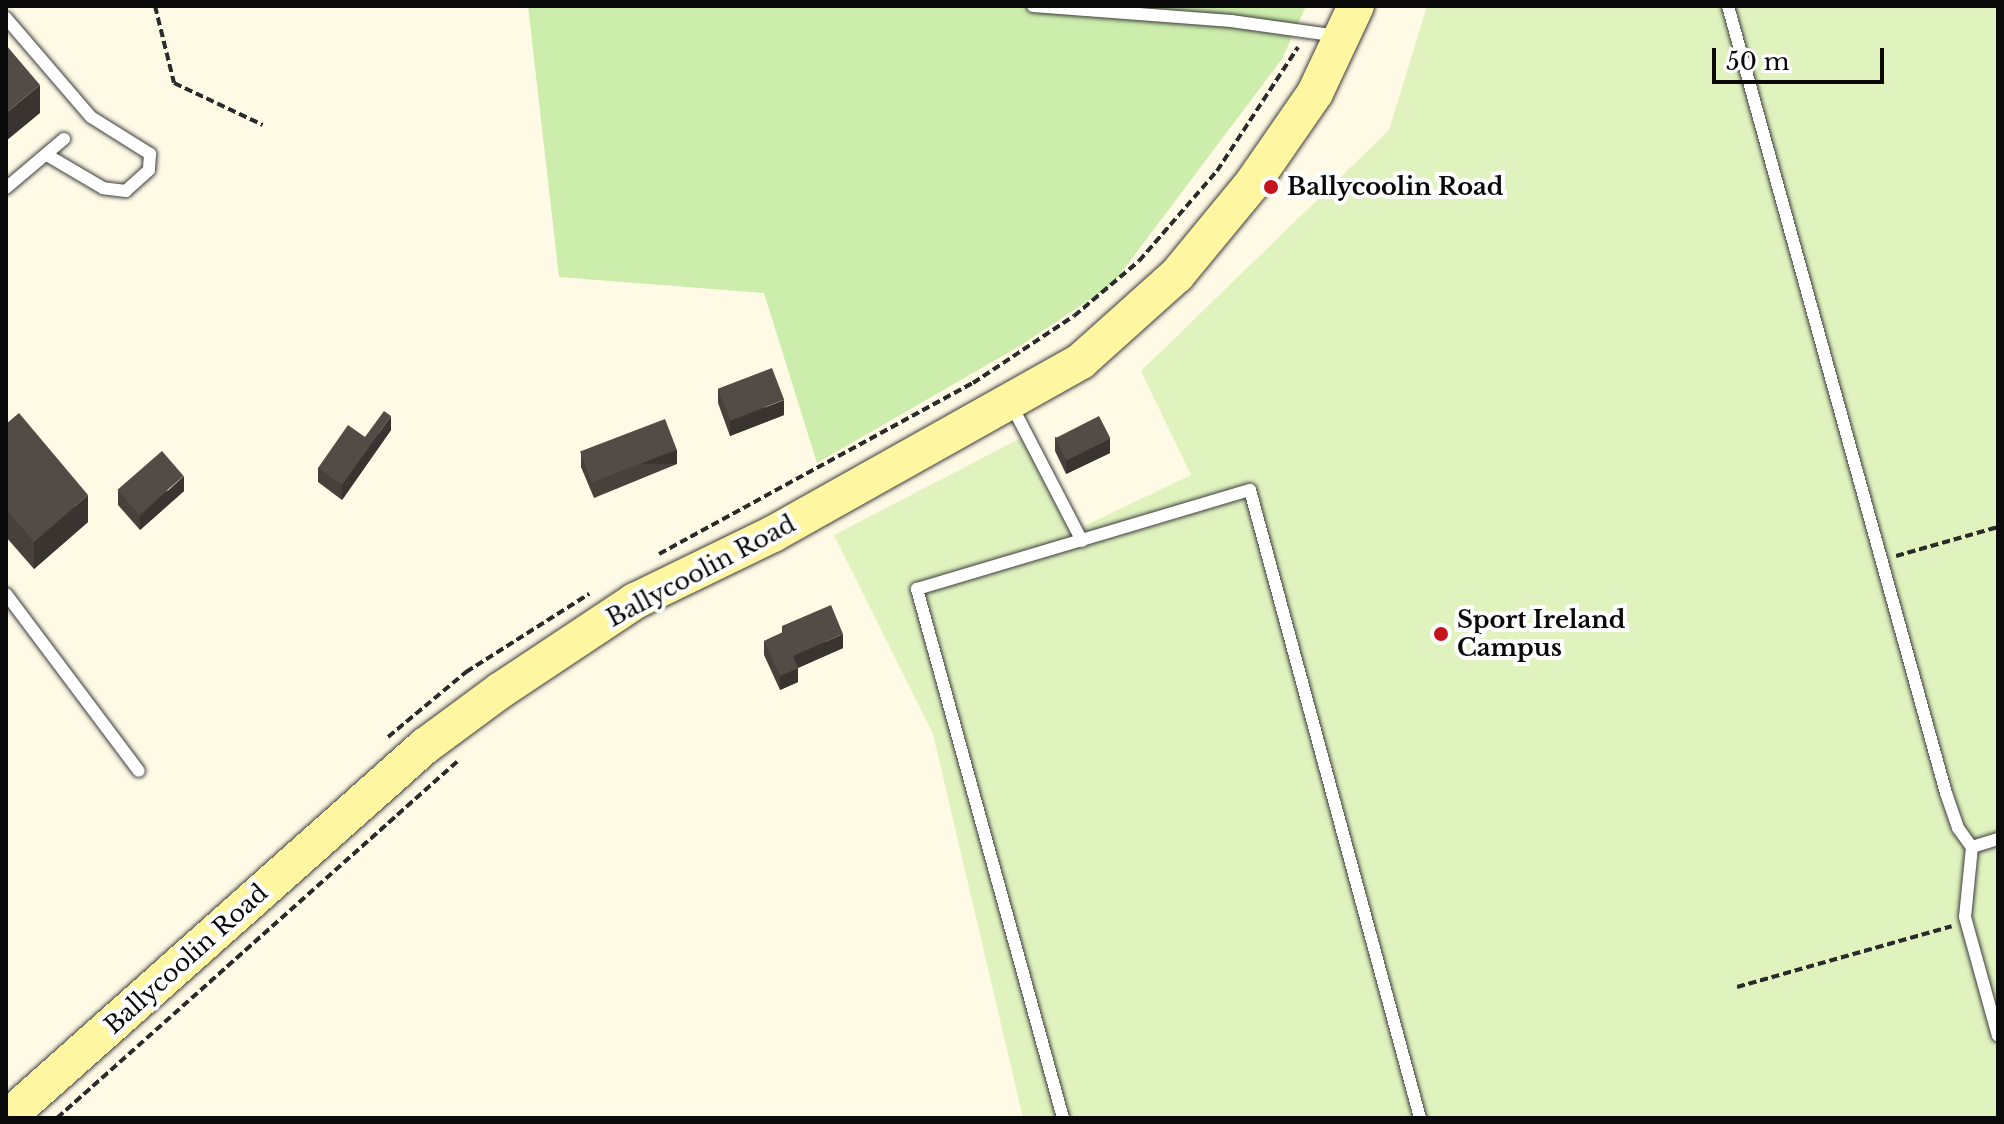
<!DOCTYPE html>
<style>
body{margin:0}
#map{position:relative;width:2004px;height:1124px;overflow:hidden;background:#fffae6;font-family:"Libre Baskerville",serif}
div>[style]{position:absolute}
.green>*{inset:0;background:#ccedac}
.pitch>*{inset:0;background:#e0f3bf}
.path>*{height:4px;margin-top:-2px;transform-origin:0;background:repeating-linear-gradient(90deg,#2b2b2b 0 8px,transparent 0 12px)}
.roads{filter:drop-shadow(0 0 2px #3c3c3c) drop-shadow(0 0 2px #3c3c3c)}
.lane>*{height:12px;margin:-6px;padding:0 6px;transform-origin:6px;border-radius:6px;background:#fff}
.secondary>*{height:36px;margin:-18px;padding:0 18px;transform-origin:18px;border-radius:18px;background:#fff6a1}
.wall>*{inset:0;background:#47403b}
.shaded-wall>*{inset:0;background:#3a3430;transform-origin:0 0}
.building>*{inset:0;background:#534b45;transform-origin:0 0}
.dots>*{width:22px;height:22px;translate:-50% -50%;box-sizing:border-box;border:4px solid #fff;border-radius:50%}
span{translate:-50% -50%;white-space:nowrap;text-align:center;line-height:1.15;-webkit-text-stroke:8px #fff;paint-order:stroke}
.poi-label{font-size:24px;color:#090909;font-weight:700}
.left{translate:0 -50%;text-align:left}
.street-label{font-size:24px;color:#090909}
.frame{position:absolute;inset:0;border:8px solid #090909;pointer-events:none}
.scale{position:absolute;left:1712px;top:48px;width:172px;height:36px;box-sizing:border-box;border:4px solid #090909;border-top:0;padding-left:10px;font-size:24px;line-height:28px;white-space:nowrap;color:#090909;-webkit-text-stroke:6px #fff;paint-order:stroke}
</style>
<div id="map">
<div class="green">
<i style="clip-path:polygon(528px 6px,1306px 6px,1282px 59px,1112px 285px,1018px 347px,817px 463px,764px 293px,559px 277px)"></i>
</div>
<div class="pitch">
<i style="clip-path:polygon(1427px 6px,1998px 6px,1998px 1118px,1023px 1118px,933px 734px,834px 535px,1023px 437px,1078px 529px,1191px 475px,1141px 371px,1389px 130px)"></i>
</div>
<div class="path">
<i style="left:155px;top:6px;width:79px;rotate:76.1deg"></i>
<i style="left:174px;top:83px;width:98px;rotate:25.3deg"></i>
<i style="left:659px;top:554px;width:358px;rotate:-28.6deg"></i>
<i style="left:973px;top:383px;width:121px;rotate:-33.6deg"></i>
<i style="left:1074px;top:316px;width:85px;rotate:-40.2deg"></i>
<i style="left:1139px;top:261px;width:119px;rotate:-49.1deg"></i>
<i style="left:1217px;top:171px;width:148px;rotate:-56.8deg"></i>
<i style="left:1896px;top:556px;width:106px;rotate:-15.9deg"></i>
<i style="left:388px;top:737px;width:102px;rotate:-39.8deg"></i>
<i style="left:466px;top:672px;width:146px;rotate:-32.4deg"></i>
<i style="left:1737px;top:987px;width:223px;rotate:-15.8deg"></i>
<i style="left:57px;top:1118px;width:538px;rotate:-41.69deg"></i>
</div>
<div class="roads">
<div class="lane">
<i style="left:1033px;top:6px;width:199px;rotate:4.3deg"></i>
<i style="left:1231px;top:21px;width:108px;rotate:8deg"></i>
<i style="left:1728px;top:6px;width:817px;rotate:74.52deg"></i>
<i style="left:1946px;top:793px;width:37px;rotate:71deg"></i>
<i style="left:1958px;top:828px;width:24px;rotate:54deg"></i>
<i style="left:1972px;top:847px;width:70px;rotate:95.7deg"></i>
<i style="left:1965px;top:917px;width:123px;rotate:74.5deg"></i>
<i style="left:6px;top:18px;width:130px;rotate:49.4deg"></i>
<i style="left:91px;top:117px;width:70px;rotate:32.1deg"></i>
<i style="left:150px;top:154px;width:16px;rotate:94deg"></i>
<i style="left:149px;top:170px;width:31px;rotate:138deg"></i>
<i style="left:126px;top:191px;width:23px;rotate:-173deg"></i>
<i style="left:103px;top:188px;width:65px;rotate:-149.5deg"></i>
<i style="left:6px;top:188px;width:76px;rotate:-40.2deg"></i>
<i style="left:1012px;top:406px;width:152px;rotate:62.6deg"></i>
<i style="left:6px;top:594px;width:221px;rotate:53.1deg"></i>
<i style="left:1972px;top:847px;width:27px;rotate:-17deg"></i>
<i style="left:1063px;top:1118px;width:549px;rotate:-105.43deg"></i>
<i style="left:917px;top:589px;width:347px;rotate:-16.6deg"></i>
<i style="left:1250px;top:490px;width:651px;rotate:74.85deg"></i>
</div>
<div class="secondary">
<i style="left:7px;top:1118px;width:560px;rotate:-41.67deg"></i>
<i style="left:425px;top:746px;width:94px;rotate:-36.4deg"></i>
<i style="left:501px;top:690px;width:161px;rotate:-33.6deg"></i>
<i style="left:635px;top:601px;width:153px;rotate:-25.9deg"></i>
<i style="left:773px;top:534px;width:353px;rotate:-29.3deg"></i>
<i style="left:1081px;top:361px;width:129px;rotate:-41.9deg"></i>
<i style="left:1177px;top:275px;width:118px;rotate:-50.5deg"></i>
<i style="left:1252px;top:184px;width:111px;rotate:-55.3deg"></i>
<i style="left:1315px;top:93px;width:96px;rotate:-64.8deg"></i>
</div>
</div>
<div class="wall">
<i style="clip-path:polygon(718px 389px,784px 415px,730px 436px,718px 403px)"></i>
<i style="clip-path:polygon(6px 424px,88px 522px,34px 569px,6px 537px)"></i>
<i style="clip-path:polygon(391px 430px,342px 500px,318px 482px,318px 468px,365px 437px)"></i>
<i style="clip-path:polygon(1055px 437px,1110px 453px,1066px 474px,1055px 451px)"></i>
<i style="clip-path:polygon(581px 453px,677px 464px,594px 498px,581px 467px)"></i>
<i style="clip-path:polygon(118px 490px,184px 491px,140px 530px,118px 505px)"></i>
<i style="clip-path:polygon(782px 626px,843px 648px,798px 668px,798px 682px,780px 690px,764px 655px,764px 641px,782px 633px)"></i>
</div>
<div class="shaded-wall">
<i style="clip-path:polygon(40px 85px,40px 113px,6px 141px,6px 113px)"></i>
<i style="clip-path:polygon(784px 400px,784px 415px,730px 436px,730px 421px)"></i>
<i style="clip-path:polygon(391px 416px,391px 430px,342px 500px,342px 485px)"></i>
<i style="clip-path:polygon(1110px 438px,1110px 453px,1066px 474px,1066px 460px)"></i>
<i style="left:677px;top:450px;width:14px;height:90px;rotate:90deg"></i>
<i style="clip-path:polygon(184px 476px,184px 491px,140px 530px,140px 516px)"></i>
<i style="clip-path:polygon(88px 495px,88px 522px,34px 569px,34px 542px)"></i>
<i style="clip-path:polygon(843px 634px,843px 648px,793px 670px,793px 656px)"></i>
<i style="clip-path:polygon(798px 668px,798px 682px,780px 690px,780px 676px)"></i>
</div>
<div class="building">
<i style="clip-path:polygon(6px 45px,40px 85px,6px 113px)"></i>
<i style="left:772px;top:368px;width:34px;height:58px;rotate:69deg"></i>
<i style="clip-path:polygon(384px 411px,391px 416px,342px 485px,318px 468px,348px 425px,365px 437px)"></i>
<i style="clip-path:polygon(19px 413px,88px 495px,34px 542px,6px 509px,6px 424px)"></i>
<i style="left:1099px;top:416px;width:25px;height:49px;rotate:63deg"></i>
<i style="left:665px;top:419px;width:33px;height:91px;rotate:69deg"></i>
<i style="left:162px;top:451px;width:33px;height:59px;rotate:49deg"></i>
<i style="clip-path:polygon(831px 605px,843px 634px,793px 656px,798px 668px,780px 676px,764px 641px,783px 632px,782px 626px)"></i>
</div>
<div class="dots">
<i style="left:1271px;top:187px;background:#c6151a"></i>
<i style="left:1441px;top:634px;background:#c6151a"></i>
</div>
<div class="poi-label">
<span class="left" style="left:1287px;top:187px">Ballycoolin Road</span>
<span class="left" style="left:1457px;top:634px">Sport Ireland<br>Campus</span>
</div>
<div class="street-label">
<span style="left:701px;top:571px;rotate:-28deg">Ballycoolin Road</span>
<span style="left:186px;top:959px;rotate:-42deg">Ballycoolin Road</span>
</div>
<div class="frame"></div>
<div class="scale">50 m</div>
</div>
